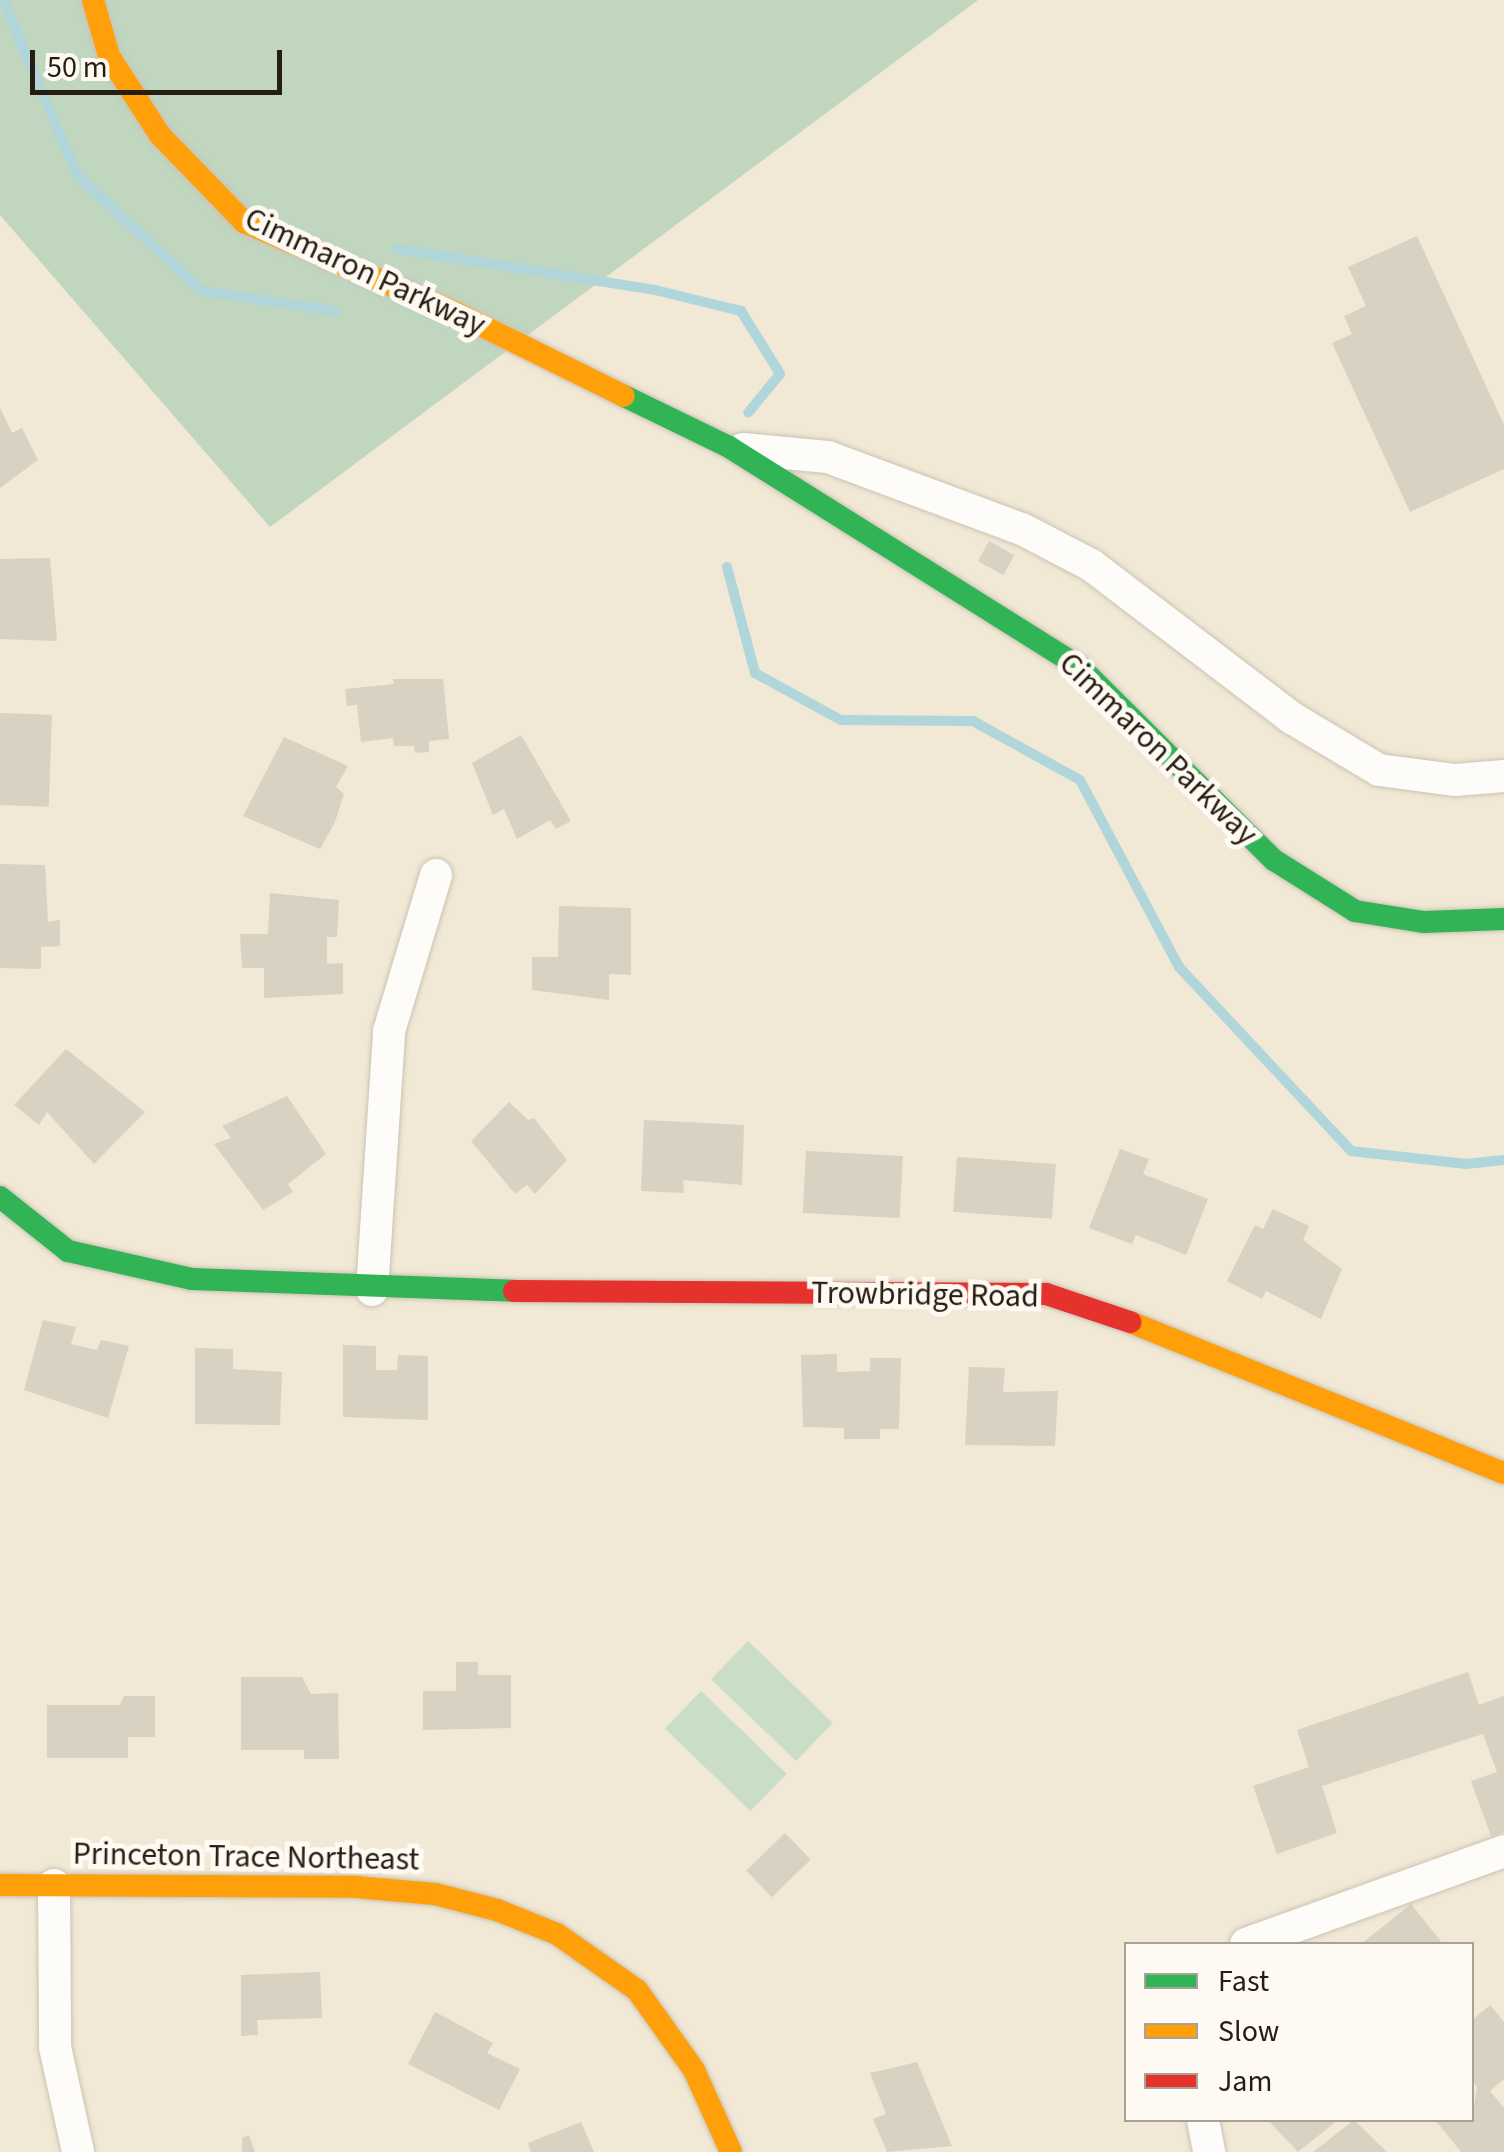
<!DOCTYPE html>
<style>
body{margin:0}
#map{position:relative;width:1504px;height:2152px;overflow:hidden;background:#f1e8d5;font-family:"Source Sans 3",sans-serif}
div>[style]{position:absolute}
.green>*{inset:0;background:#c9ddc7;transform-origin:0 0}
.forest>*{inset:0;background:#c0d6be}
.stream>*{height:10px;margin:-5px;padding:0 5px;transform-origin:5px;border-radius:5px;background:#b0d5db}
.building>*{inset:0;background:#d9d1c2;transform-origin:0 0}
.roads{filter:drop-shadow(0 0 2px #cbc3b4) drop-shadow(0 0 2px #cbc3b4)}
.street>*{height:32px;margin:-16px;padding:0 16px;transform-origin:16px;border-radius:16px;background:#fdfcf9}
.fast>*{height:22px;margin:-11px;padding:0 11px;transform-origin:11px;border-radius:11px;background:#30b455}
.slow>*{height:22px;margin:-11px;padding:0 11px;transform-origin:11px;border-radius:11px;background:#ff9f0a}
.jam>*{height:22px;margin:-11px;padding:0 11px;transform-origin:11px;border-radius:11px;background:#e5322d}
span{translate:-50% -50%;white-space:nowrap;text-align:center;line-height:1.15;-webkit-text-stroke:10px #fefaf3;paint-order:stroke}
.street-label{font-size:32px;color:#241d10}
.legend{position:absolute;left:1124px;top:1942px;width:350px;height:180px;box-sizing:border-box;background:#fefaf3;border:2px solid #a7a298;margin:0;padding:12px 18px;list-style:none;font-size:30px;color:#241d10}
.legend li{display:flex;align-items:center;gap:20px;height:50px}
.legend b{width:50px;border:2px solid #a7a298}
.scale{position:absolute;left:30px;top:50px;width:252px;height:45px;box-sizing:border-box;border:5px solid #241d10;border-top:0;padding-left:12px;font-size:30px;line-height:35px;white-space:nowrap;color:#241d10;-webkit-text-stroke:8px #fefaf3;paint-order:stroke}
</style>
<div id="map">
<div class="green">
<i style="left:748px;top:1641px;width:118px;height:53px;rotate:44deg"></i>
<i style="left:701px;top:1691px;width:119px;height:52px;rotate:44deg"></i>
</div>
<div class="forest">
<i style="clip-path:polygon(0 0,978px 0,270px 527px,0 215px)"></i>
</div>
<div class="stream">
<i style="left:3px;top:0;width:190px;rotate:67.1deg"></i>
<i style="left:77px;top:175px;width:171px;rotate:42.9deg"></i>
<i style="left:202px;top:291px;width:135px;rotate:8.5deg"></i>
<i style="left:397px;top:249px;width:261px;rotate:9deg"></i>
<i style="left:655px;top:290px;width:89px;rotate:13.7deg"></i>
<i style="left:741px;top:311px;width:74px;rotate:58.2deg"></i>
<i style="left:780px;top:374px;width:50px;rotate:129.4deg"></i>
<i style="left:727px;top:567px;width:110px;rotate:75.2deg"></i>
<i style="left:755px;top:673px;width:98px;rotate:28.7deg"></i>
<i style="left:841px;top:720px;width:132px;rotate:0.4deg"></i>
<i style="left:973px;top:721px;width:122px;rotate:28.9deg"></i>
<i style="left:1080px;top:780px;width:212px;rotate:62.1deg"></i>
<i style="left:1179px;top:967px;width:252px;rotate:46.9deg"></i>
<i style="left:1351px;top:1151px;width:116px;rotate:6.4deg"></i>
<i style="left:1466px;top:1164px;width:38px;rotate:-6deg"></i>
</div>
<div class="building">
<i style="clip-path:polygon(1417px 236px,1504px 425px,1504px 469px,1410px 512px,1332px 343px,1352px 334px,1344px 316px,1366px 306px,1348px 267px)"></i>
<i style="clip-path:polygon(0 408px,12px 433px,22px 428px,38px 460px,0 488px)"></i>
<i style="left:989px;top:541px;width:29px;height:23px;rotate:29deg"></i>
<i style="clip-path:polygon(50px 558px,57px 641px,0 639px,0 559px)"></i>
<i style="clip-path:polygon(393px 679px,443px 679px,449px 739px,429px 741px,429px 752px,415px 753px,414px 746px,394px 746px,393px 738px,361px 742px,357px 705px,347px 706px,345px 689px,394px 684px)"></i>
<i style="left:0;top:713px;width:52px;height:92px;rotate:2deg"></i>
<i style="clip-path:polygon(521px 735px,571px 821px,556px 829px,550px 820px,517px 839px,504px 809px,493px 815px,472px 763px)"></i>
<i style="clip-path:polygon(284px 737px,348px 766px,336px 787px,344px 794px,335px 822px,320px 849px,243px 816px)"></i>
<i style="clip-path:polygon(0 864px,45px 865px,48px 922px,60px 920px,60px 946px,41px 947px,41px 969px,0 968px)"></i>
<i style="clip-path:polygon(270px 893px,339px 900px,337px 937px,327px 937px,327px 964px,343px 963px,343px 994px,264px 998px,264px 968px,242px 968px,240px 934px,268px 934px)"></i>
<i style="clip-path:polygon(559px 906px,631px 908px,631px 975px,609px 974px,609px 1000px,532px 990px,532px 957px,558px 957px)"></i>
<i style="clip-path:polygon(66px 1049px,145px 1112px,94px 1164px,47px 1112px,39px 1125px,14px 1105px)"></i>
<i style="clip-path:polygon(287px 1096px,326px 1154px,288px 1184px,293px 1192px,263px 1210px,214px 1144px,231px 1138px,222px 1126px)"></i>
<i style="clip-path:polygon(509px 1102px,528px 1120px,534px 1118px,567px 1160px,535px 1194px,527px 1185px,515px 1194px,471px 1141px)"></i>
<i style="clip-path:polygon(644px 1120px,744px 1125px,742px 1185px,683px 1180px,684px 1193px,641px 1191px)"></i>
<i style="clip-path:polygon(1120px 1149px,1149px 1159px,1143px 1174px,1208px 1199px,1186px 1255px,1136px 1235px,1132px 1244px,1089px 1228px)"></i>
<i style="left:806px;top:1151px;width:97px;height:62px;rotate:3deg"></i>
<i style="left:957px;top:1157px;width:99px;height:55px;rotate:4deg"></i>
<i style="clip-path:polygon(1273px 1209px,1309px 1226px,1303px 1240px,1342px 1269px,1321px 1319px,1266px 1291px,1262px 1299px,1227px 1281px,1255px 1225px,1263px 1229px)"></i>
<i style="clip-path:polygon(43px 1320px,76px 1327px,71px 1344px,97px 1350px,101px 1340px,129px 1346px,108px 1418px,24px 1390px)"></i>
<i style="clip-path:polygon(343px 1345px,376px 1346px,376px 1370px,397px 1370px,398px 1355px,428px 1356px,428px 1420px,343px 1417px)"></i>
<i style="clip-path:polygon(195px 1348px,233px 1349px,233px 1369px,282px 1372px,280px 1425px,195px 1424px)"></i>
<i style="clip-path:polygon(837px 1354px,837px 1372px,870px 1371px,870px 1358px,901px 1358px,899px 1429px,880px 1429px,880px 1439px,844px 1439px,844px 1428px,803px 1427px,801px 1355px)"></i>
<i style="clip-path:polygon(969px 1367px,1005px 1368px,1003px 1392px,1058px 1391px,1055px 1446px,965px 1445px)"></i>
<i style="clip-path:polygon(456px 1662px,478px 1662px,478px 1675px,511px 1675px,511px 1728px,423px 1730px,423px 1691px,456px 1691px)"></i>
<i style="clip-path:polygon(1468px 1672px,1479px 1705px,1504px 1696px,1504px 1832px,1491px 1836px,1471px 1781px,1497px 1772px,1483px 1734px,1322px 1786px,1337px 1833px,1277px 1854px,1253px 1786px,1309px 1767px,1297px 1730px)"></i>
<i style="clip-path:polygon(241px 1677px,302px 1677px,311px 1694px,338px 1693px,339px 1759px,304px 1759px,304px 1750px,241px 1750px)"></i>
<i style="clip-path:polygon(124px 1696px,155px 1696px,155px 1737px,128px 1737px,128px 1758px,47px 1758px,47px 1705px,120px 1705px)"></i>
<i style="left:785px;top:1833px;width:37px;height:54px;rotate:46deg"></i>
<i style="clip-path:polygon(1411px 1904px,1443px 1944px,1361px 1944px)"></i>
<i style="clip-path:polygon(320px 1972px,322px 2018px,257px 2020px,258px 2035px,241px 2036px,241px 1975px)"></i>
<i style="clip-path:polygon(1490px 2005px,1504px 2022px,1504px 2079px,1490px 2091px,1504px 2108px,1504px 2152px,1461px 2152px,1436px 2121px,1472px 2120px,1477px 2087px,1472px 2080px,1472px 2020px)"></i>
<i style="clip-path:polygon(435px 2012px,493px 2043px,487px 2053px,520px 2069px,499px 2110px,408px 2064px)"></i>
<i style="clip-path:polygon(917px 2062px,952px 2146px,887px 2152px,873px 2119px,886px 2114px,870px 2073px)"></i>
<i style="clip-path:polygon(1268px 2120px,1338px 2120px,1298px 2152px)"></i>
<i style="clip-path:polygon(1354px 2120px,1387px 2152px,1313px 2152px)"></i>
<i style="clip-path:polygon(581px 2122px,594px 2152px,531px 2152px,528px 2143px)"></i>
<i style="clip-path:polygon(249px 2135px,255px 2152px,242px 2152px,242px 2138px)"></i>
</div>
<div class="roads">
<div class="street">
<i style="left:743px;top:449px;width:85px;rotate:5.4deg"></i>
<i style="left:828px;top:457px;width:207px;rotate:20.4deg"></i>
<i style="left:1022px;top:529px;width:78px;rotate:27.6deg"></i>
<i style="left:1091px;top:565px;width:253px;rotate:37.3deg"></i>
<i style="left:1292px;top:718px;width:101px;rotate:30.9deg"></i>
<i style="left:1379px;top:770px;width:77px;rotate:7.5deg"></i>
<i style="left:1455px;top:780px;width:49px;rotate:-4.7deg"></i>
<i style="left:372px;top:1290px;width:260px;rotate:-86.2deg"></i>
<i style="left:389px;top:1031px;width:163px;rotate:-73.2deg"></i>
<i style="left:54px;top:1885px;width:162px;rotate:89.6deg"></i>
<i style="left:55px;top:2047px;width:107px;rotate:77.6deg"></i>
<i style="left:1246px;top:1944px;width:274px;rotate:-19.8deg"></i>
<i style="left:1203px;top:2120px;width:33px;rotate:79deg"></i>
</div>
<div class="fast">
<i style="left:624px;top:396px;width:117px;rotate:25.9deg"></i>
<i style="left:729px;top:447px;width:416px;rotate:32.1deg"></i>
<i style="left:1081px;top:668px;width:272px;rotate:44.9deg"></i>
<i style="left:1274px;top:860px;width:96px;rotate:32.2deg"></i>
<i style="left:1355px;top:911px;width:70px;rotate:9.1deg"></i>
<i style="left:1424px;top:922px;width:80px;rotate:-2.1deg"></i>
<i style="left:0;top:1197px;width:87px;rotate:38.5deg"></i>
<i style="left:68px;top:1251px;width:127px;rotate:12.7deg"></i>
<i style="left:192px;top:1279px;width:322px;rotate:2.1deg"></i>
</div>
<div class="slow">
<i style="left:93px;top:0;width:58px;rotate:74.1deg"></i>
<i style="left:109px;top:56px;width:94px;rotate:57.2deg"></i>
<i style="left:160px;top:135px;width:121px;rotate:46deg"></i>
<i style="left:244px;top:222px;width:231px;rotate:23.2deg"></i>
<i style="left:456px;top:313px;width:187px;rotate:26.3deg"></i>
<i style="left:1130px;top:1322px;width:403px;rotate:22deg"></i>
<i style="left:0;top:1885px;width:356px;rotate:0.3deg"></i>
<i style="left:356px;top:1887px;width:79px;rotate:5.1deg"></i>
<i style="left:435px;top:1894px;width:64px;rotate:14.5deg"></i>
<i style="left:497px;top:1910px;width:65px;rotate:21.8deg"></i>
<i style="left:557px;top:1934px;width:98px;rotate:35deg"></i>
<i style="left:637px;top:1990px;width:98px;rotate:54.5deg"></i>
<i style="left:694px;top:2070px;width:90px;rotate:65.7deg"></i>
</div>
<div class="jam">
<i style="left:514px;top:1291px;width:532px;rotate:0.32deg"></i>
<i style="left:1046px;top:1294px;width:89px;rotate:18.4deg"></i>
</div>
</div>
<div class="street-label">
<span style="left:365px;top:272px;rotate:25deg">Cimmaron Parkway</span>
<span style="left:1158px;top:749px;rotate:44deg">Cimmaron Parkway</span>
<span style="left:925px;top:1295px;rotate:1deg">Trowbridge Road</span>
<span style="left:246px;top:1857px;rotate:1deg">Princeton Trace Northeast</span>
</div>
<ul class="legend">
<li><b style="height:12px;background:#30b455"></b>Fast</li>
<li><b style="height:12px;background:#ff9f0a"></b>Slow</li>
<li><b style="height:12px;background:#e5322d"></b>Jam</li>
</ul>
<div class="scale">50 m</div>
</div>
